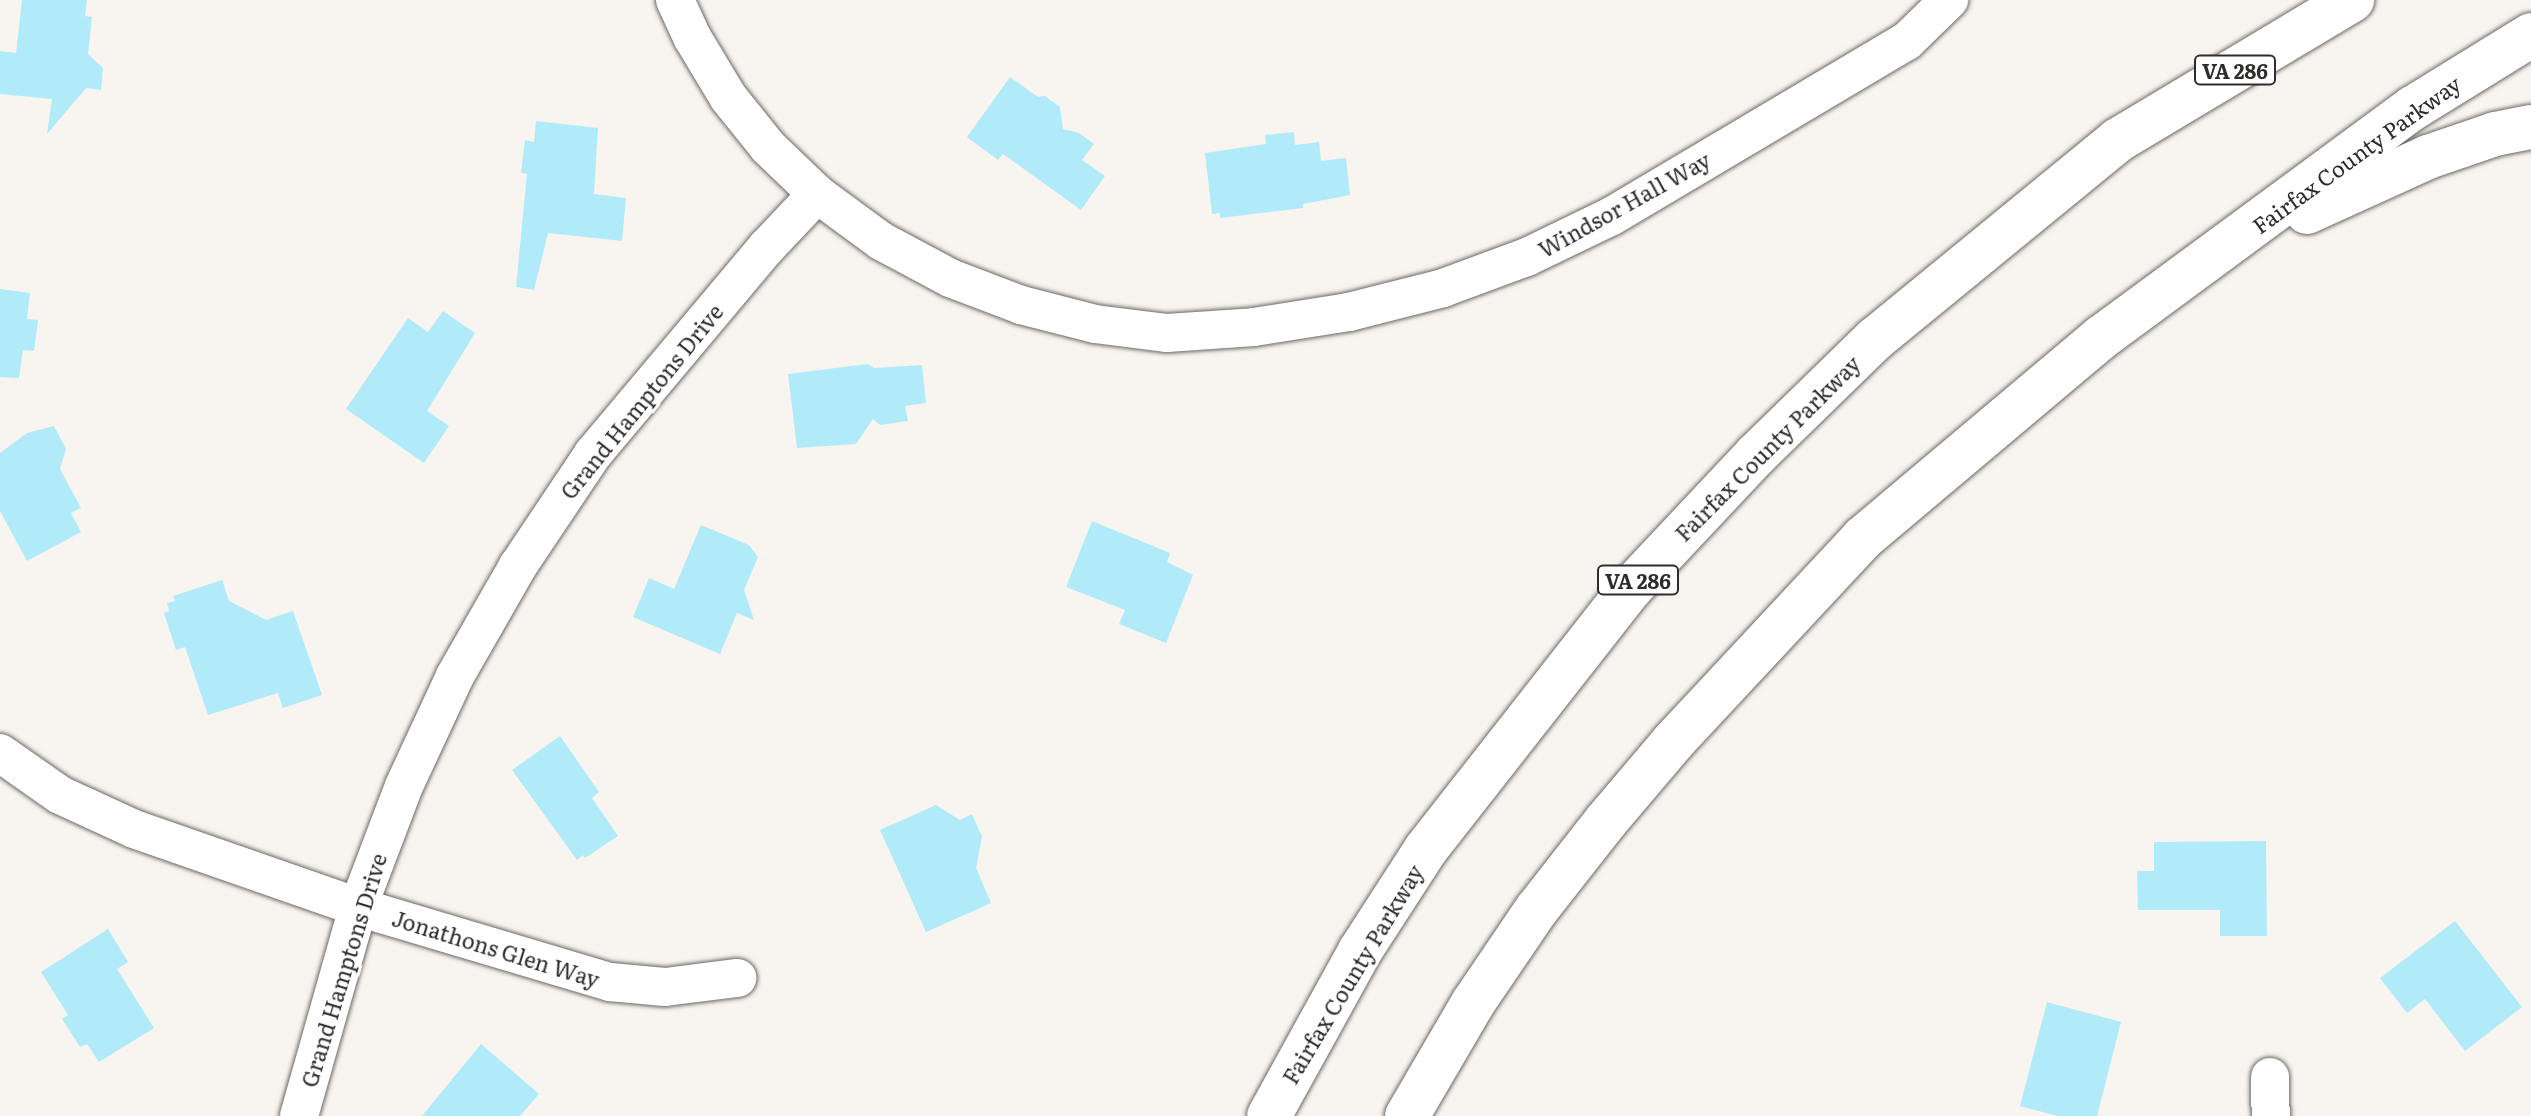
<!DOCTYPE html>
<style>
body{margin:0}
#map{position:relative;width:2531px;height:1116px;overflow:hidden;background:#f8f4ef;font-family:Literata,serif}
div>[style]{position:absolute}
.building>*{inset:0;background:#b1ebf9}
.roads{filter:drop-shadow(0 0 2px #6c6964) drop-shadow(0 0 2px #6c6964)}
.minor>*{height:38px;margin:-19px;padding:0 19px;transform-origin:19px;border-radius:19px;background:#fff}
.trunk>*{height:44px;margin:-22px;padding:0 22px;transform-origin:22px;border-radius:22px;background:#fff}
span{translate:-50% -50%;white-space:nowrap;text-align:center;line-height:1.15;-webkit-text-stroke:6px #fff;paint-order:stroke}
.shield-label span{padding:2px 6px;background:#fff;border:2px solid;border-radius:6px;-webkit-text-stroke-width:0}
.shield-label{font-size:20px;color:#2e2d2b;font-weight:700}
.street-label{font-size:22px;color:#2e2d2b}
</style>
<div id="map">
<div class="building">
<i style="clip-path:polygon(22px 0,87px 0,85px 16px,92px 17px,88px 54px,103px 68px,101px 90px,86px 88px,47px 134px,52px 99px,0 94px,0 51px,16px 53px)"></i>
<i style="clip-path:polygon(1010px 77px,1038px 97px,1045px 96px,1060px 107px,1063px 129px,1079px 133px,1094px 144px,1082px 160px,1105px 176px,1081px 210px,1003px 154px,998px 160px,967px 137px)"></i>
<i style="clip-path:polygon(536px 121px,598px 128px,594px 194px,626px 198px,622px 241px,548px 233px,534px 290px,516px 287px,527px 174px,521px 173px,525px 140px,534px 142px)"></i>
<i style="clip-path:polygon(1294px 132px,1295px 145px,1319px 142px,1321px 161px,1346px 158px,1350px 195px,1303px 204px,1303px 208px,1220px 218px,1220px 213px,1212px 214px,1205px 153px,1266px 144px,1265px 135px)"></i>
<i style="clip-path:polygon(0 289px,30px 293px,27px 319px,38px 320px,34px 351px,23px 350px,19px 378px,0 377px)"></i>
<i style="clip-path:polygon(443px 311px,475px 333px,427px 411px,449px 426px,424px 463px,346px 409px,408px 318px,428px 332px)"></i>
<i style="clip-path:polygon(868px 364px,874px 368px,922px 365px,926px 403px,905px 406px,908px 421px,880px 425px,873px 419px,856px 444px,797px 448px,788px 374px)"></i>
<i style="clip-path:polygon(54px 426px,66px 449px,60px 469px,81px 508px,71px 513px,81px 532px,27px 561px,0 511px,0 453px,27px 433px)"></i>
<i style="clip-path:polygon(1092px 521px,1170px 553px,1167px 562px,1193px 575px,1166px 643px,1119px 624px,1125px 610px,1066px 587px)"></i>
<i style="clip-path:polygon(701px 525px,749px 545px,758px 557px,744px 590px,754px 620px,737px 613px,720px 654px,633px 617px,649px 578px,674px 589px)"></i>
<i style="clip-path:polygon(222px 580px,229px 601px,266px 620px,293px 611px,322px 695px,283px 708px,278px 693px,208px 715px,185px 647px,176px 650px,164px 613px,169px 611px,167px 603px,175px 601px,173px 596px)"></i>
<i style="clip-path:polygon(560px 736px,599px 792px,592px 798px,618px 836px,585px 858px,583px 855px,577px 860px,512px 770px)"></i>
<i style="clip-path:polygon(936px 805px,960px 820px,972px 814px,982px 837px,976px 868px,991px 903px,926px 932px,880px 830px)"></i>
<i style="clip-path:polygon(2266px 841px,2267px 936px,2220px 936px,2220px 910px,2138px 910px,2137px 871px,2154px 871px,2154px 842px)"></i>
<i style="clip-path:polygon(2455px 921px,2522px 1007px,2465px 1051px,2425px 999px,2407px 1013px,2380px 978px)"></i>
<i style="clip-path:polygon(108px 929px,128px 962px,117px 969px,154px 1028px,99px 1062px,87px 1044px,80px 1047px,62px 1019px,68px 1015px,41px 972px)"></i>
<i style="clip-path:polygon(2047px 1002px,2121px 1022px,2097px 1116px,2058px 1116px,2020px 1106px)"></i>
<i style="clip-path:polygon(481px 1044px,539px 1094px,520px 1116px,422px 1116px)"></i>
</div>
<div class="roads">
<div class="minor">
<i style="left:675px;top:0;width:41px;rotate:65.3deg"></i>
<i style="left:692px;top:37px;width:70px;rotate:59deg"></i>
<i style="left:728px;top:97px;width:64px;rotate:51.3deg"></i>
<i style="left:768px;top:147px;width:68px;rotate:43.8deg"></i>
<i style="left:817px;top:194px;width:79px;rotate:36.3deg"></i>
<i style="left:881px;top:241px;width:78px;rotate:28.2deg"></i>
<i style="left:950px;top:278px;width:76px;rotate:20.8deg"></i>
<i style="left:1021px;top:305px;width:76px;rotate:14.4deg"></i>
<i style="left:1095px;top:324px;width:73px;rotate:7.1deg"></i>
<i style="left:1167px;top:333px;width:87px;rotate:-3.9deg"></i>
<i style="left:1254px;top:327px;width:96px;rotate:-9deg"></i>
<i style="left:1349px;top:312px;width:97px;rotate:-14.3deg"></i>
<i style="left:1443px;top:288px;width:90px;rotate:-20.3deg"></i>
<i style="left:1527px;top:257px;width:94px;rotate:-25.8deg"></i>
<i style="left:1612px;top:216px;width:343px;rotate:-30.7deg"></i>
<i style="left:1907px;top:41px;width:59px;rotate:-44.3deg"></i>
<i style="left:0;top:753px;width:73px;rotate:35deg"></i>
<i style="left:60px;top:795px;width:81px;rotate:24.7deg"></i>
<i style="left:134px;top:829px;width:237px;rotate:19.2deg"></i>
<i style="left:358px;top:907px;width:263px;rotate:16.6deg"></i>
<i style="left:610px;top:982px;width:55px;rotate:5.2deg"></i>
<i style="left:665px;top:987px;width:73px;rotate:-7.1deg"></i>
<i style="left:2270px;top:1077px;width:39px;rotate:89deg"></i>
<i style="left:299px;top:1116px;width:217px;rotate:-74.2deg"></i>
<i style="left:358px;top:907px;width:129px;rotate:-69.2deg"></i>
<i style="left:404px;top:786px;width:121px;rotate:-65.1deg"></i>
<i style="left:455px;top:676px;width:127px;rotate:-60.2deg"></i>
<i style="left:518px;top:566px;width:135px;rotate:-56.2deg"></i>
<i style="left:593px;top:454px;width:270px;rotate:-50deg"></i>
<i style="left:767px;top:247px;width:73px;rotate:-46.7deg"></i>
</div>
<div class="trunk">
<i style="left:2307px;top:212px;width:133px;rotate:-24.4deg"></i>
<i style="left:2428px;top:157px;width:71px;rotate:-18.9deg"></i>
<i style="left:2495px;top:134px;width:37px;rotate:-11deg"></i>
<i style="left:1269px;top:1116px;width:188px;rotate:-61.1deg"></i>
<i style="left:1360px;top:951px;width:121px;rotate:-57.1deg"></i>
<i style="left:1426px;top:849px;width:332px;rotate:-51.9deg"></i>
<i style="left:1631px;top:588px;width:183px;rotate:-46.8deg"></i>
<i style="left:1756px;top:455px;width:166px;rotate:-44.3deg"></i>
<i style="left:1875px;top:339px;width:314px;rotate:-39.3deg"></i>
<i style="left:2118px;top:140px;width:273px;rotate:-30.9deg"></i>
<i style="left:1407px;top:1116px;width:131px;rotate:-59.7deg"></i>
<i style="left:1473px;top:1003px;width:114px;rotate:-55.8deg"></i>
<i style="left:1537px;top:909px;width:112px;rotate:-51.9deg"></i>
<i style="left:1606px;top:821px;width:104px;rotate:-49.7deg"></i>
<i style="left:1673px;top:742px;width:279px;rotate:-47deg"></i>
<i style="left:1863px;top:538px;width:312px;rotate:-40.1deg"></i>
<i style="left:2102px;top:337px;width:386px;rotate:-36.4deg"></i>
<i style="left:2413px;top:108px;width:139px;rotate:-31.7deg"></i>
</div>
</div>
<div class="shield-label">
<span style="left:2235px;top:70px">VA 286</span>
<span style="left:1638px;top:580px">VA 286</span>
</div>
<div class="street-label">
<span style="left:2356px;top:154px;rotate:-36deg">Fairfax County Parkway</span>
<span style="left:1624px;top:204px;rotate:-29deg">Windsor Hall Way</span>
<span style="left:641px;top:401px;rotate:-51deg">Grand Hamptons Drive</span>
<span style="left:1767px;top:448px;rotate:-45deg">Fairfax County Parkway</span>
<span style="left:496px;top:948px;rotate:17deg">Jonathons Glen Way</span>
<span style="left:343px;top:970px;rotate:-73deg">Grand Hamptons Drive</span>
<span style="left:1352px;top:974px;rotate:-59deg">Fairfax County Parkway</span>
</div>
</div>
